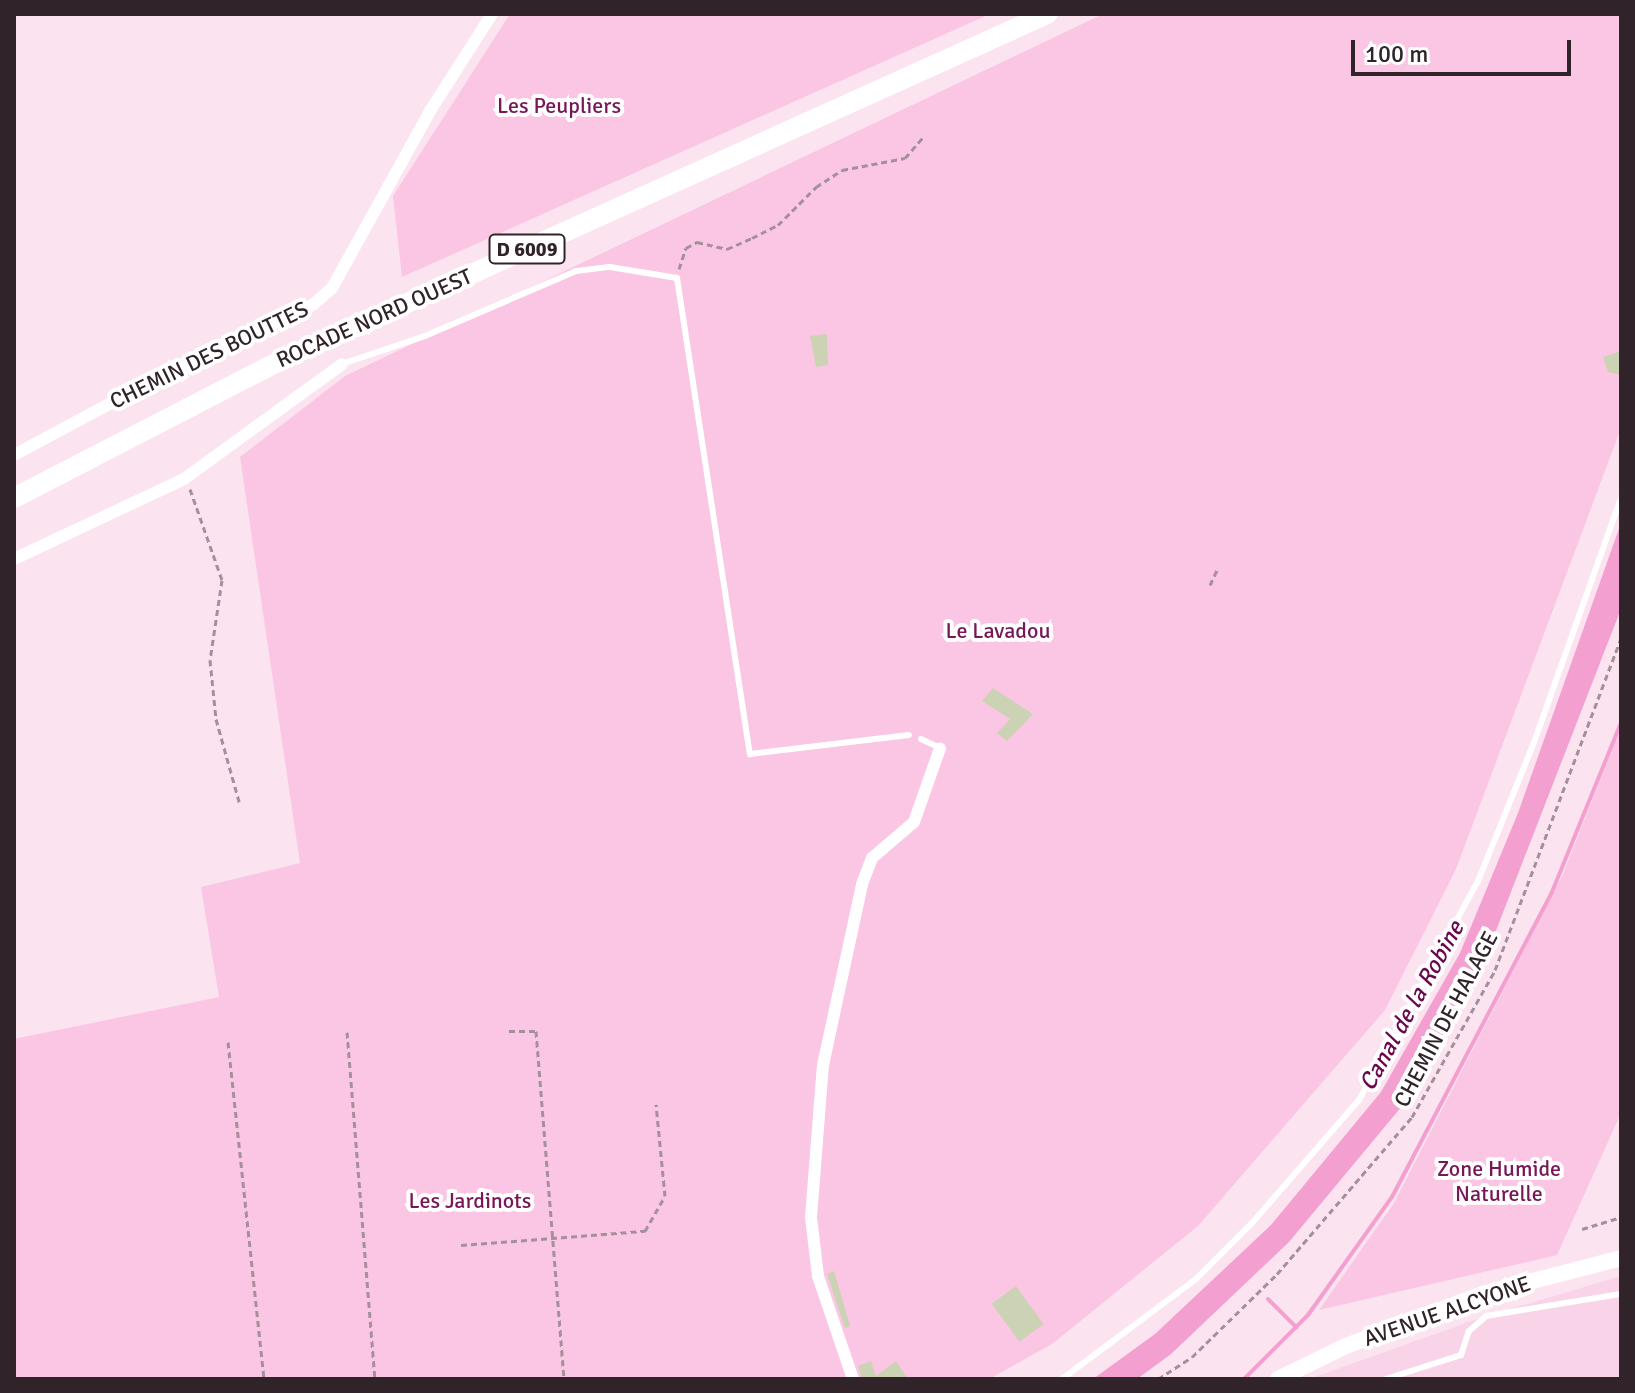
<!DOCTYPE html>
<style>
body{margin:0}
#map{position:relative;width:1635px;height:1393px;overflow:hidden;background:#fce3f0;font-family:Signika,sans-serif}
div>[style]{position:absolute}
.built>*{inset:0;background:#f9d3e7}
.green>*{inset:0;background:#fbc6e3}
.water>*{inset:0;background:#f39fcf}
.stream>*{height:4px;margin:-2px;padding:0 2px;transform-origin:2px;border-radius:2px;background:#f39fcf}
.building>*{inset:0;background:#ccd3b5;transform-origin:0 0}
.path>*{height:3px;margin-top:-1.5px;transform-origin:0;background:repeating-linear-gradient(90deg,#a4909a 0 6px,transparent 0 10px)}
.service>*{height:6px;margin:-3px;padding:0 3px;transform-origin:3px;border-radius:3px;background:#fff}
.minor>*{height:12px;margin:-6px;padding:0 6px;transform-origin:6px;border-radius:6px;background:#fff}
.tertiary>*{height:16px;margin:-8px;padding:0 8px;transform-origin:8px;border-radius:8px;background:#fff}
.primary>*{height:20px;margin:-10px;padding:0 10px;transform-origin:10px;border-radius:10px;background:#fff}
span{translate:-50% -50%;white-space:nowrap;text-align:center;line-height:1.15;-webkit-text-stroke:8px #fff;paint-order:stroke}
.shield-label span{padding:2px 6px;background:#fff;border:2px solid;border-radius:6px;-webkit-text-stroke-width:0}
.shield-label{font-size:20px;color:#30242a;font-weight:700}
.park-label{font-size:22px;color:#781758}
.street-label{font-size:22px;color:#30242a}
.water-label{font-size:24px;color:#6b064d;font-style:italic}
.frame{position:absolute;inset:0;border:16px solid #30242a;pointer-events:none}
.scale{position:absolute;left:1351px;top:40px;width:220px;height:36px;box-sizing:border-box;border:4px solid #30242a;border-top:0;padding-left:10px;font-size:24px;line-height:28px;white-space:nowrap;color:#30242a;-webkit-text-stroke:6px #fff;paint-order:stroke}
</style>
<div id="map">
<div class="built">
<i style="clip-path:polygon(1621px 1276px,1621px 1379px,1309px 1379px,1480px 1318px)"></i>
</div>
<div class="green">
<i style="clip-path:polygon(510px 14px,990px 14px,402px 277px,393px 196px)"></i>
<i style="clip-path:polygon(1103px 14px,1621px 14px,1621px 428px,1456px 869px,1385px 1010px,1198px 1226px,1052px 1344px,989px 1379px,14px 1379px,14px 1039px,219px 997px,201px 887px,300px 863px,240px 457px,345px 376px)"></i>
<i style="clip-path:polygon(1621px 728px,1621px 1113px,1557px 1255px,1319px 1310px,1394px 1203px,1563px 874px)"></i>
</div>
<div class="water">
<i style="clip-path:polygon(1621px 523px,1619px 614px,1483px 964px,1402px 1106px,1289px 1242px,1171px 1354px,1137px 1379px,1093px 1379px,1155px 1334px,1271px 1225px,1381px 1092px,1460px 953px,1518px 813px)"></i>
</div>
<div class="stream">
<i style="left:1268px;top:1299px;width:40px;rotate:45deg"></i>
<i style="left:1244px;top:1379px;width:91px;rotate:-45deg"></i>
<i style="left:1308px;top:1315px;width:145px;rotate:-54.6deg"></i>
<i style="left:1392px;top:1197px;width:344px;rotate:-62.3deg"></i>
<i style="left:1552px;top:892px;width:183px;rotate:-67.8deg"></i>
</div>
<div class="building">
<i style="clip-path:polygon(827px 334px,828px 365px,816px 367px,810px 336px)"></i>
<i style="clip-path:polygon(1621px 351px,1621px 375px,1608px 372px,1603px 357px)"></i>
<i style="clip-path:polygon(993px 688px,1033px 714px,1007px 741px,997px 733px,1010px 719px,982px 701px)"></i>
<i style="clip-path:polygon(834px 1271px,850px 1326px,845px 1328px,827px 1274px)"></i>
<i style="left:1016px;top:1286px;width:47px;height:30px;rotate:54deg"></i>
<i style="clip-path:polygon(871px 1361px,876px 1376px,896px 1361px,908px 1379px,862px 1379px,858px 1366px)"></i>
</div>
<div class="path">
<i style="left:679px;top:269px;width:22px;rotate:-72deg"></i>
<i style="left:686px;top:248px;width:13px;rotate:-29deg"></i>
<i style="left:697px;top:242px;width:31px;rotate:13deg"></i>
<i style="left:727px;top:249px;width:27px;rotate:-24deg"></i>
<i style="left:752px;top:238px;width:29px;rotate:-27deg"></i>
<i style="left:778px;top:225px;width:54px;rotate:-45deg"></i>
<i style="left:816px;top:187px;width:31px;rotate:-33deg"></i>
<i style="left:842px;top:170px;width:64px;rotate:-10.8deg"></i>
<i style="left:905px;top:158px;width:28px;rotate:-49deg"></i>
<i style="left:190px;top:489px;width:96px;rotate:70.6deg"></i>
<i style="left:222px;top:580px;width:81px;rotate:98.5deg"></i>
<i style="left:210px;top:660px;width:59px;rotate:84.2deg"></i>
<i style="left:216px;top:719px;width:89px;rotate:74.4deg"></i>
<i style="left:1210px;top:585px;width:17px;rotate:-65deg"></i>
<i style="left:509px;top:1031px;width:27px"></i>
<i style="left:536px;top:1031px;width:349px;rotate:85.4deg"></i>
<i style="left:347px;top:1032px;width:348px;rotate:85.4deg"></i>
<i style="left:228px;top:1042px;width:339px;rotate:83.9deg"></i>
<i style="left:1582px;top:1229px;width:41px;rotate:-17.1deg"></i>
<i style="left:461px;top:1245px;width:185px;rotate:-4.4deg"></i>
<i style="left:645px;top:1231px;width:40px;rotate:-60.3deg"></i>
<i style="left:665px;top:1196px;width:92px;rotate:-95.6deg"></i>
<i style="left:1158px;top:1379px;width:40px;rotate:-32.9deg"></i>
<i style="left:1192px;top:1357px;width:119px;rotate:-44.3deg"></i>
<i style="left:1277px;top:1274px;width:207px;rotate:-49.3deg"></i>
<i style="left:1412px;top:1117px;width:169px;rotate:-60.5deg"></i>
<i style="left:1495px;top:970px;width:355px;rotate:-69.2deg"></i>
</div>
<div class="service">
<i style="left:342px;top:364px;width:88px;rotate:-18.6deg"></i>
<i style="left:425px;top:336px;width:164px;rotate:-23.3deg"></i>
<i style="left:576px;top:271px;width:34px;rotate:-7deg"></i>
<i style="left:610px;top:267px;width:68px;rotate:9.3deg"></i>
<i style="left:677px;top:278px;width:482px;rotate:81.3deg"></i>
<i style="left:750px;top:754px;width:160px;rotate:-6.8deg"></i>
<i style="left:921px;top:739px;width:21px;rotate:25deg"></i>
<i style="left:1062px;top:1379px;width:167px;rotate:-36.7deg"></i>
<i style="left:1196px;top:1279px;width:79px;rotate:-45deg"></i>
<i style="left:1252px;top:1223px;width:163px;rotate:-49deg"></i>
<i style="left:1359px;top:1100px;width:249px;rotate:-61.5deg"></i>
<i style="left:1478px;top:881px;width:147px;rotate:-68deg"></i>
<i style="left:1533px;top:745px;width:262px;rotate:-70.4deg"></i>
<i style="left:1386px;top:1379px;width:79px;rotate:-17.7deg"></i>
<i style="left:1461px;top:1355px;width:25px;rotate:-72deg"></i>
<i style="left:1469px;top:1331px;width:23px;rotate:-41deg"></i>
<i style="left:1486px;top:1316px;width:137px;rotate:-9.3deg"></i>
</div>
<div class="minor">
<i style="left:14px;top:455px;width:174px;rotate:-28.2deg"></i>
<i style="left:167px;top:373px;width:162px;rotate:-25.1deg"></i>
<i style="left:314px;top:304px;width:24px;rotate:-42deg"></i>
<i style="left:332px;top:288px;width:202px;rotate:-61deg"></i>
<i style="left:430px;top:111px;width:115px;rotate:-57.4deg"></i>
<i style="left:14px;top:559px;width:188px;rotate:-25.2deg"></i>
<i style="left:184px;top:479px;width:195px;rotate:-36deg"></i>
<i style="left:853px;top:1379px;width:109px;rotate:-108.8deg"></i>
<i style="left:818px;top:1276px;width:59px;rotate:-96.8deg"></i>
<i style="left:811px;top:1217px;width:152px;rotate:-85.5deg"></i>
<i style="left:823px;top:1065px;width:185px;rotate:-77.8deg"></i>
<i style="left:862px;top:884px;width:28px;rotate:-69deg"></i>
<i style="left:872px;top:858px;width:55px;rotate:-40.6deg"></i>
<i style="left:914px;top:822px;width:78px;rotate:-70.6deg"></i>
</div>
<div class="tertiary">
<i style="left:1278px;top:1379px;width:76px;rotate:-25.9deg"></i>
<i style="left:1346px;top:1346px;width:147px;rotate:-20.8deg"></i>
<i style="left:1483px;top:1294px;width:143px;rotate:-14.6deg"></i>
</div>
<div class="primary">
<i style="left:14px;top:498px;width:298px;rotate:-27.3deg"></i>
<i style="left:279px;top:361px;width:843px;rotate:-24.31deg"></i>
</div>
<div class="shield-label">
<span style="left:527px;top:249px">D 6009</span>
</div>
<div class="park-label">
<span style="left:559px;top:106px">Les Peupliers</span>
<span style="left:998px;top:631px">Le Lavadou</span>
<span style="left:1499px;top:1181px">Zone Humide<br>Naturelle</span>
<span style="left:470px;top:1201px">Les Jardinots</span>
</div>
<div class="street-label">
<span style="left:374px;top:318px;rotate:-24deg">ROCADE NORD OUEST</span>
<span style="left:209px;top:355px;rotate:-26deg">CHEMIN DES BOUTTES</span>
<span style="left:1446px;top:1019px;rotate:-62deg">CHEMIN DE HALAGE</span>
<span style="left:1447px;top:1311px;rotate:-19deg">AVENUE ALCYONE</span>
</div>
<div class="water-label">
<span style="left:1412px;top:1006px;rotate:-61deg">Canal de la Robine</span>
</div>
<div class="frame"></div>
<div class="scale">100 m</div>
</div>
